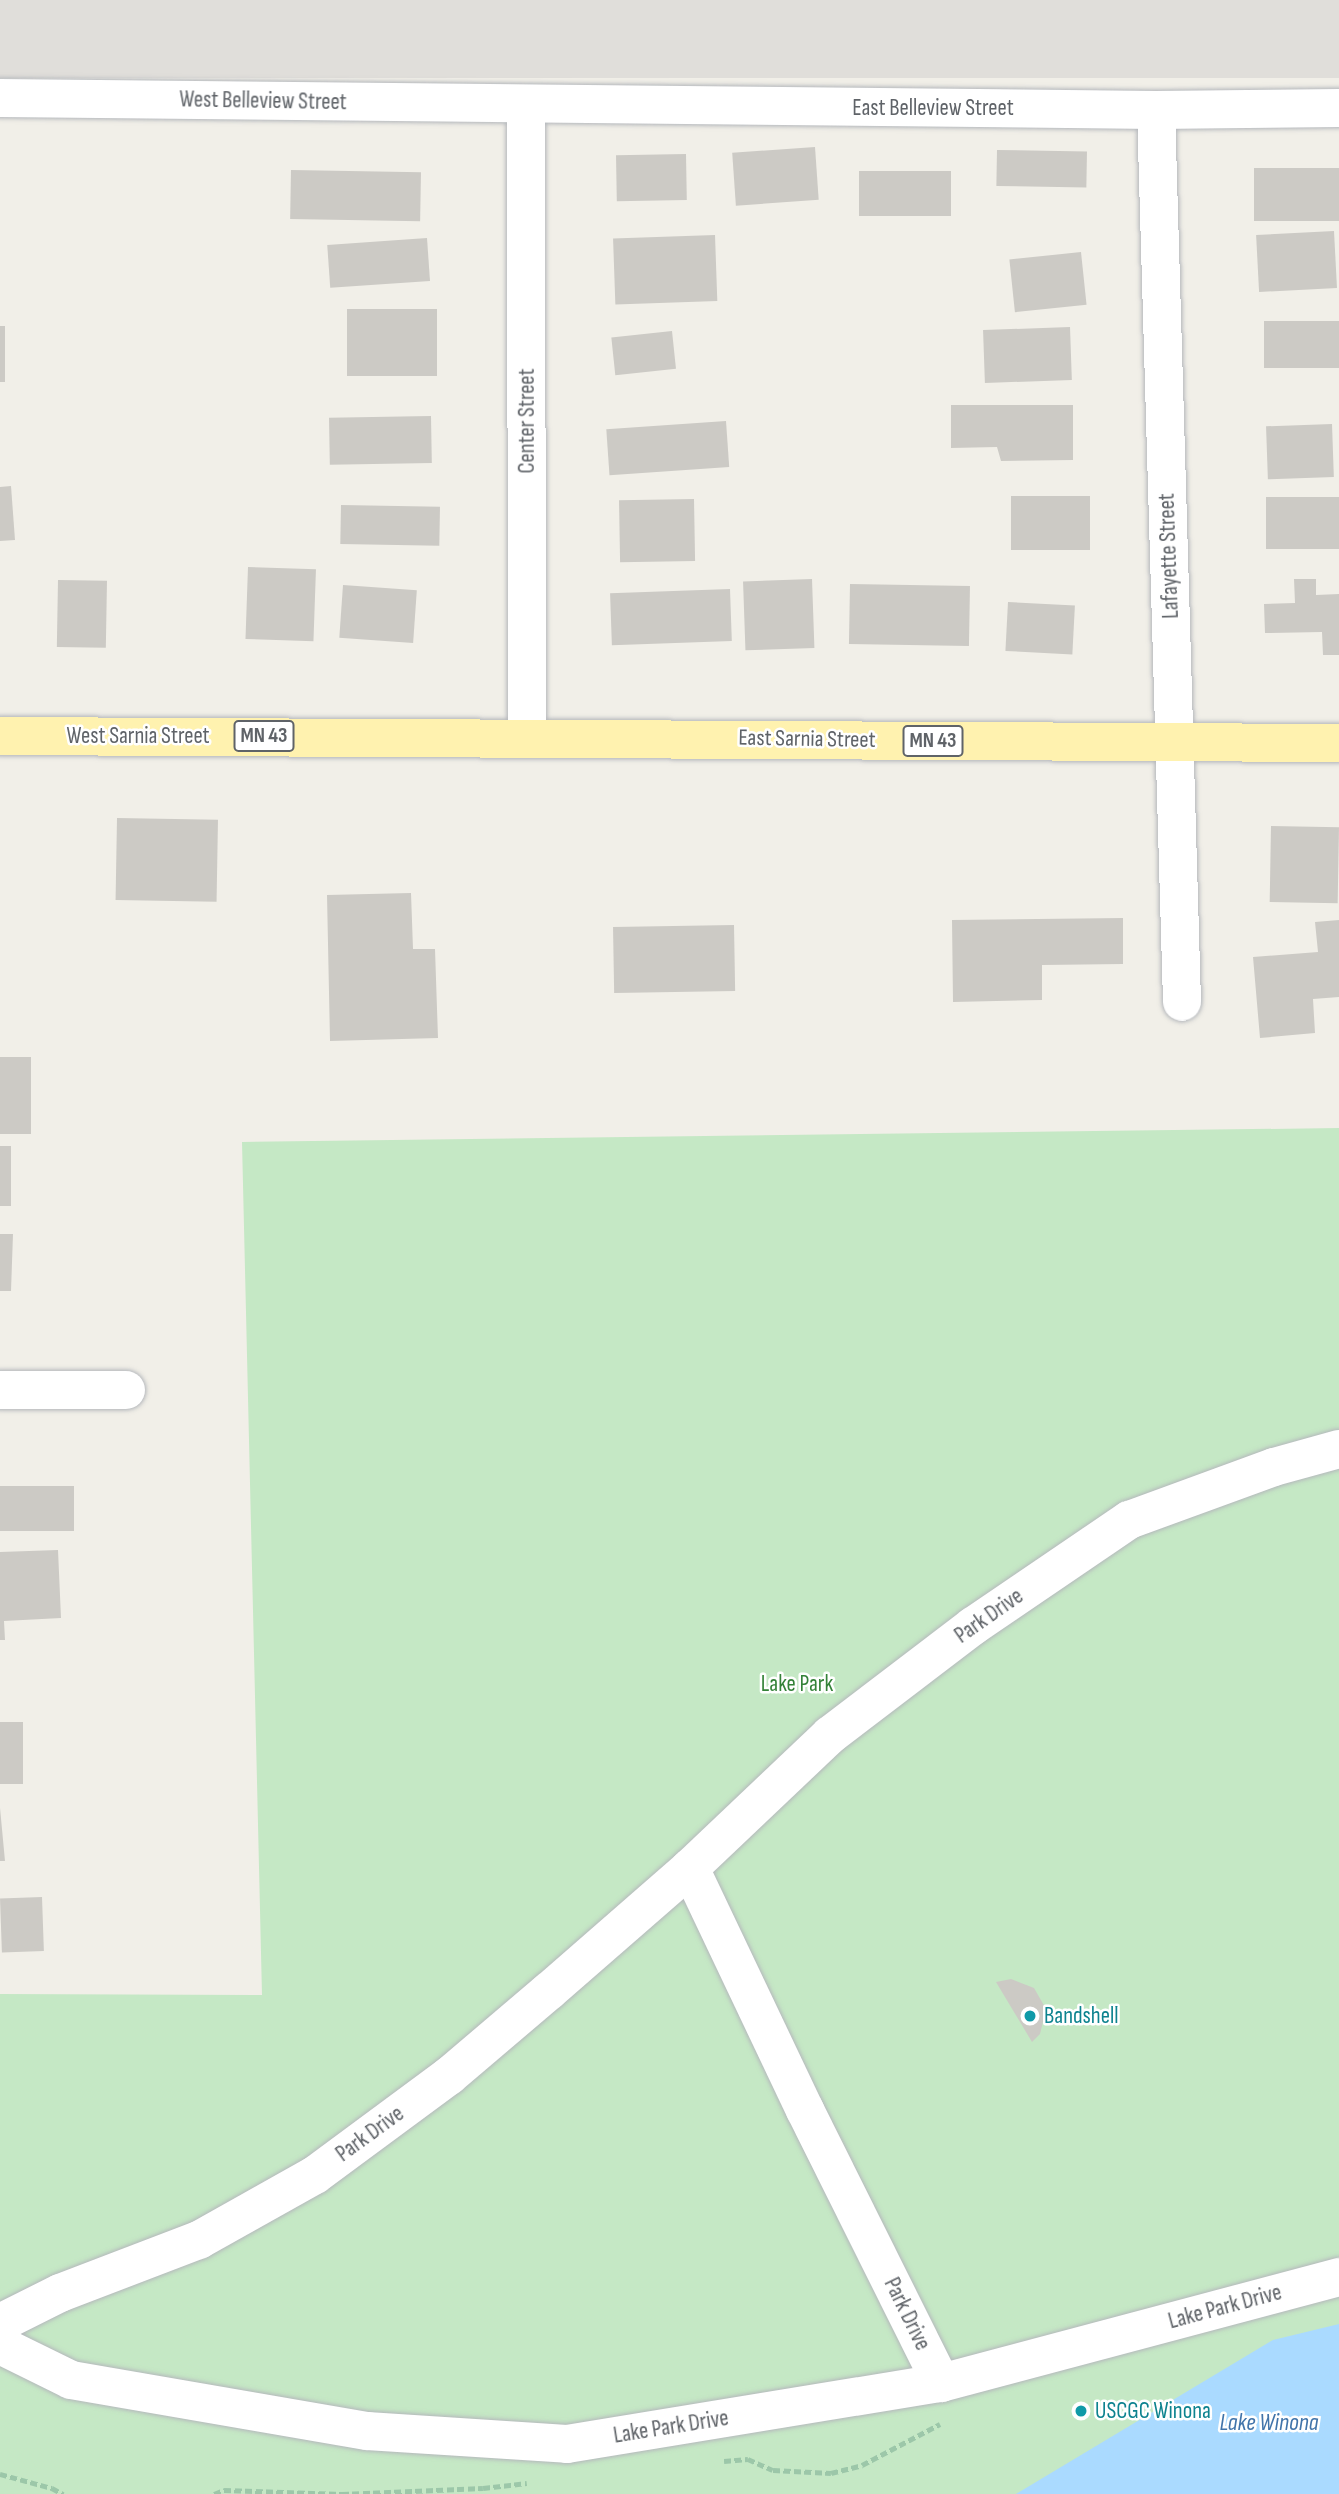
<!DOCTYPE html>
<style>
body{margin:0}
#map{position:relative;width:1339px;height:2494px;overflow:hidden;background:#f1efe8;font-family:"Sofia Sans Condensed",sans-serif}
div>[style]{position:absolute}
.industrial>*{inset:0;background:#e0deda;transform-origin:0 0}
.green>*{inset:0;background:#c5e8c5}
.water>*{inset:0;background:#aadaff}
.building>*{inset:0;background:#cccac5;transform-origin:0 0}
.path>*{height:4.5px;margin-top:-2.25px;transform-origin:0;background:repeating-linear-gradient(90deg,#9cc7a9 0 7px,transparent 0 10.5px)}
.roads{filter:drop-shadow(0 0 2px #b5b8bc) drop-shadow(0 0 2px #b5b8bc)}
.minor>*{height:38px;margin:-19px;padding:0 19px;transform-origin:19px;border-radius:19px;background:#fff}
.major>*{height:38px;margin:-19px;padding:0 19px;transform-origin:19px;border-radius:19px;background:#fff2af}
.dots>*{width:19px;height:19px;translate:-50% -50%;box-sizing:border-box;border:4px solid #fff;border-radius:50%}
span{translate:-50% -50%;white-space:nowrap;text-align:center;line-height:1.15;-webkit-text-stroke:5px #fff;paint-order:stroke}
.shield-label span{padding:2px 5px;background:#fff;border:2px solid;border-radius:5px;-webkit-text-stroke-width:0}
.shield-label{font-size:21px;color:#5f6368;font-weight:700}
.street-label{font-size:23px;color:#5f6368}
.park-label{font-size:23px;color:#348238}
.culture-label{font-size:23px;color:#0d838f}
.left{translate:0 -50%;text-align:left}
.water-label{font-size:24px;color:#4174aa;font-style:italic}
</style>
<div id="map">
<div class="industrial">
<i style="left:0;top:0;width:1339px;height:78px"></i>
</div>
<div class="green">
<i style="clip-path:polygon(1339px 1128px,1339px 2494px,0 2494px,0 1994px,262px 1995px,242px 1142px)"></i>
</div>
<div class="water">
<i style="clip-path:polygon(1339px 2324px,1339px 2494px,1016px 2494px,1273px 2340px)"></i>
</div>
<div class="building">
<i style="left:815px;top:147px;width:53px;height:83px;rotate:86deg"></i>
<i style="left:997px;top:150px;width:90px;height:36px;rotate:1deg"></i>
<i style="left:686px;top:154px;width:46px;height:70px;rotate:89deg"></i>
<i style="left:1339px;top:168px;width:53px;height:85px;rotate:90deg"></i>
<i style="left:291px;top:170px;width:130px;height:49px;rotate:1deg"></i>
<i style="left:951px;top:171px;width:45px;height:92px;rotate:90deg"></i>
<i style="left:1334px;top:231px;width:57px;height:78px;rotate:87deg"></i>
<i style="left:715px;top:235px;width:66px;height:102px;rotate:88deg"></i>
<i style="left:427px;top:238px;width:43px;height:100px;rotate:86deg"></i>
<i style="left:1081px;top:252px;width:53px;height:72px;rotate:84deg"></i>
<i style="left:437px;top:309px;width:67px;height:90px;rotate:90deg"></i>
<i style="left:1264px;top:321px;width:75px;height:47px"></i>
<i style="left:0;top:326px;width:5px;height:56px"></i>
<i style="left:1070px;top:327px;width:53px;height:87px;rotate:88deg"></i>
<i style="left:672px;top:331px;width:38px;height:61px;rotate:84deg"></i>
<i style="clip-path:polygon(951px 405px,1073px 405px,1073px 460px,1001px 461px,997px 447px,951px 448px)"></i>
<i style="left:431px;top:416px;width:47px;height:102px;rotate:89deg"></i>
<i style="left:726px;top:421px;width:46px;height:120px;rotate:86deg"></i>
<i style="left:1332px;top:424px;width:53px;height:66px;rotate:88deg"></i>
<i style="clip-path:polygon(11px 486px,15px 540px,0 541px,0 487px)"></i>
<i style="left:1011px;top:496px;width:79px;height:54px"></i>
<i style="left:1339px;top:497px;width:52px;height:73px;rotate:90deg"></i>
<i style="left:694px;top:499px;width:62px;height:75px;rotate:89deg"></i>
<i style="left:341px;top:505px;width:99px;height:39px;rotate:1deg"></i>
<i style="left:248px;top:567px;width:68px;height:72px;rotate:2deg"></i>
<i style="left:812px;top:579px;width:69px;height:69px;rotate:88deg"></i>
<i style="clip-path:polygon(1294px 579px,1316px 579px,1316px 595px,1339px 594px,1339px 655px,1323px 655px,1322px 632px,1265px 633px,1264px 604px,1295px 603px)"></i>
<i style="left:58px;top:580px;width:49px;height:67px;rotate:1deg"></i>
<i style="left:850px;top:584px;width:120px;height:60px;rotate:1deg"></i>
<i style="left:343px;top:585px;width:74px;height:53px;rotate:4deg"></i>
<i style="left:730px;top:589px;width:52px;height:120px;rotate:88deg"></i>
<i style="left:1008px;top:602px;width:67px;height:49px;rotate:3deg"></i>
<i style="left:117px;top:818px;width:101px;height:82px;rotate:1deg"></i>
<i style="left:1271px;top:826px;width:68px;height:76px;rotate:1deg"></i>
<i style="clip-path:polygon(411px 893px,413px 949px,435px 949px,438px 1038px,330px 1041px,327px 895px)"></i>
<i style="clip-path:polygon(1123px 918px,1123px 964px,1042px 965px,1042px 1000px,953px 1002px,952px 920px)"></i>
<i style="clip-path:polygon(1339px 920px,1339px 997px,1313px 999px,1315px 1033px,1260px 1038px,1253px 957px,1318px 952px,1315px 922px)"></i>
<i style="left:734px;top:925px;width:66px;height:121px;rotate:89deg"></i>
<i style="left:0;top:1057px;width:31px;height:77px"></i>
<i style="left:0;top:1146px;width:11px;height:60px"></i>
<i style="clip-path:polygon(0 1234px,13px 1234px,11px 1291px,0 1291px)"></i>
<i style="left:74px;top:1486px;width:45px;height:74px;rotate:90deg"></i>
<i style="clip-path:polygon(58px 1550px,61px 1618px,4px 1621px,5px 1640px,0 1640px,0 1552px)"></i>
<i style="left:0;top:1722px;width:23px;height:62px"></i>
<i style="clip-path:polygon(0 1808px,5px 1861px,0 1861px)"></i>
<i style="left:42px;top:1897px;width:54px;height:42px;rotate:88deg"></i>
<i style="clip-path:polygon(1011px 1979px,1034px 1988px,1046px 2009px,1040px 2034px,1032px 2042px,996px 1982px)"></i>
</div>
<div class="path">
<i style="left:724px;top:2461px;width:24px;rotate:-5deg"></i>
<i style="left:748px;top:2459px;width:27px;rotate:24deg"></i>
<i style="left:773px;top:2470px;width:58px;rotate:3deg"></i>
<i style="left:831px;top:2473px;width:32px;rotate:-14deg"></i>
<i style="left:862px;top:2465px;width:88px;rotate:-27.7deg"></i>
<i style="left:0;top:2474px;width:54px;rotate:15.1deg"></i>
<i style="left:52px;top:2488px;width:13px;rotate:29deg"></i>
<i style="left:214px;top:2494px;width:11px;rotate:-22deg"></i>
<i style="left:224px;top:2490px;width:118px;rotate:1.9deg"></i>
<i style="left:342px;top:2494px;width:141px;rotate:-2.4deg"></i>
<i style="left:483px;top:2488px;width:44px;rotate:-6.5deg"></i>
</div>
<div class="roads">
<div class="minor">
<i style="left:0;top:98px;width:1156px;rotate:0.59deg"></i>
<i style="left:1156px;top:110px;width:183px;rotate:-0.6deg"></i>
<i style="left:526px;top:105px;width:632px;rotate:89.91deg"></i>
<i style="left:1156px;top:110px;width:892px;rotate:88.33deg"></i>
<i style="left:0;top:1390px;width:126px"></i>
<i style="left:690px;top:1868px;width:268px;rotate:64.6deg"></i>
<i style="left:805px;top:2110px;width:305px;rotate:63.5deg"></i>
<i style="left:0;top:2323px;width:67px;rotate:-26.6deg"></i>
<i style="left:60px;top:2293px;width:149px;rotate:-20.9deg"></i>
<i style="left:199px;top:2240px;width:133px;rotate:-29.3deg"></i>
<i style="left:315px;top:2175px;width:167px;rotate:-36.5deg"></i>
<i style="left:449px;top:2076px;width:131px;rotate:-40.4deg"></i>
<i style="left:549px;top:1991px;width:187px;rotate:-41.1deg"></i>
<i style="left:690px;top:1868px;width:193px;rotate:-43.5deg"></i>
<i style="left:830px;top:1735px;width:180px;rotate:-37.3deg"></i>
<i style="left:973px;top:1626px;width:189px;rotate:-34.2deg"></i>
<i style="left:1129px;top:1520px;width:154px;rotate:-20.1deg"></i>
<i style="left:1274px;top:1467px;width:67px;rotate:-15.5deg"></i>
<i style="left:0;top:2345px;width:79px;rotate:26.2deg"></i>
<i style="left:71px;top:2380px;width:300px;rotate:9.8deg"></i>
<i style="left:367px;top:2431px;width:200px;rotate:3.7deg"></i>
<i style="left:567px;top:2444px;width:379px;rotate:-9.3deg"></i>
<i style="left:941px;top:2383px;width:412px;rotate:-14.9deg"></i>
</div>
<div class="major">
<i style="left:0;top:736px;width:1339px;rotate:0.3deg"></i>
</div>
</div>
<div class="dots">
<i style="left:1030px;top:2016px;background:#0f9aa8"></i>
<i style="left:1081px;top:2411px;background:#0f9aa8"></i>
</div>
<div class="shield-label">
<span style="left:264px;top:736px">MN 43</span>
<span style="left:933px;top:741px">MN 43</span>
</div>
<div class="street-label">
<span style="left:263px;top:101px;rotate:1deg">West Belleview Street</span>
<span style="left:933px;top:108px">East Belleview Street</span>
<span style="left:527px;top:421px;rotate:-90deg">Center Street</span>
<span style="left:1169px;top:556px;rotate:-92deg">Lafayette Street</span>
<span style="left:138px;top:736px">West Sarnia Street</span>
<span style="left:807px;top:739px;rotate:1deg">East Sarnia Street</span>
<span style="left:989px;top:1616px;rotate:-35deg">Park Drive</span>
<span style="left:370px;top:2134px;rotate:-36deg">Park Drive</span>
<span style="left:1225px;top:2307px;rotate:-15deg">Lake Park Drive</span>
<span style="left:907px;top:2314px;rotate:64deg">Park Drive</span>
<span style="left:671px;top:2427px;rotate:-9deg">Lake Park Drive</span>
</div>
<div class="park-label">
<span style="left:797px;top:1684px">Lake Park</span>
</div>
<div class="culture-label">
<span class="left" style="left:1044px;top:2016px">Bandshell</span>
<span class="left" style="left:1095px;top:2411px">USCGC Winona</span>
</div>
<div class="water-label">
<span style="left:1269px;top:2423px">Lake Winona</span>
</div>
</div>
